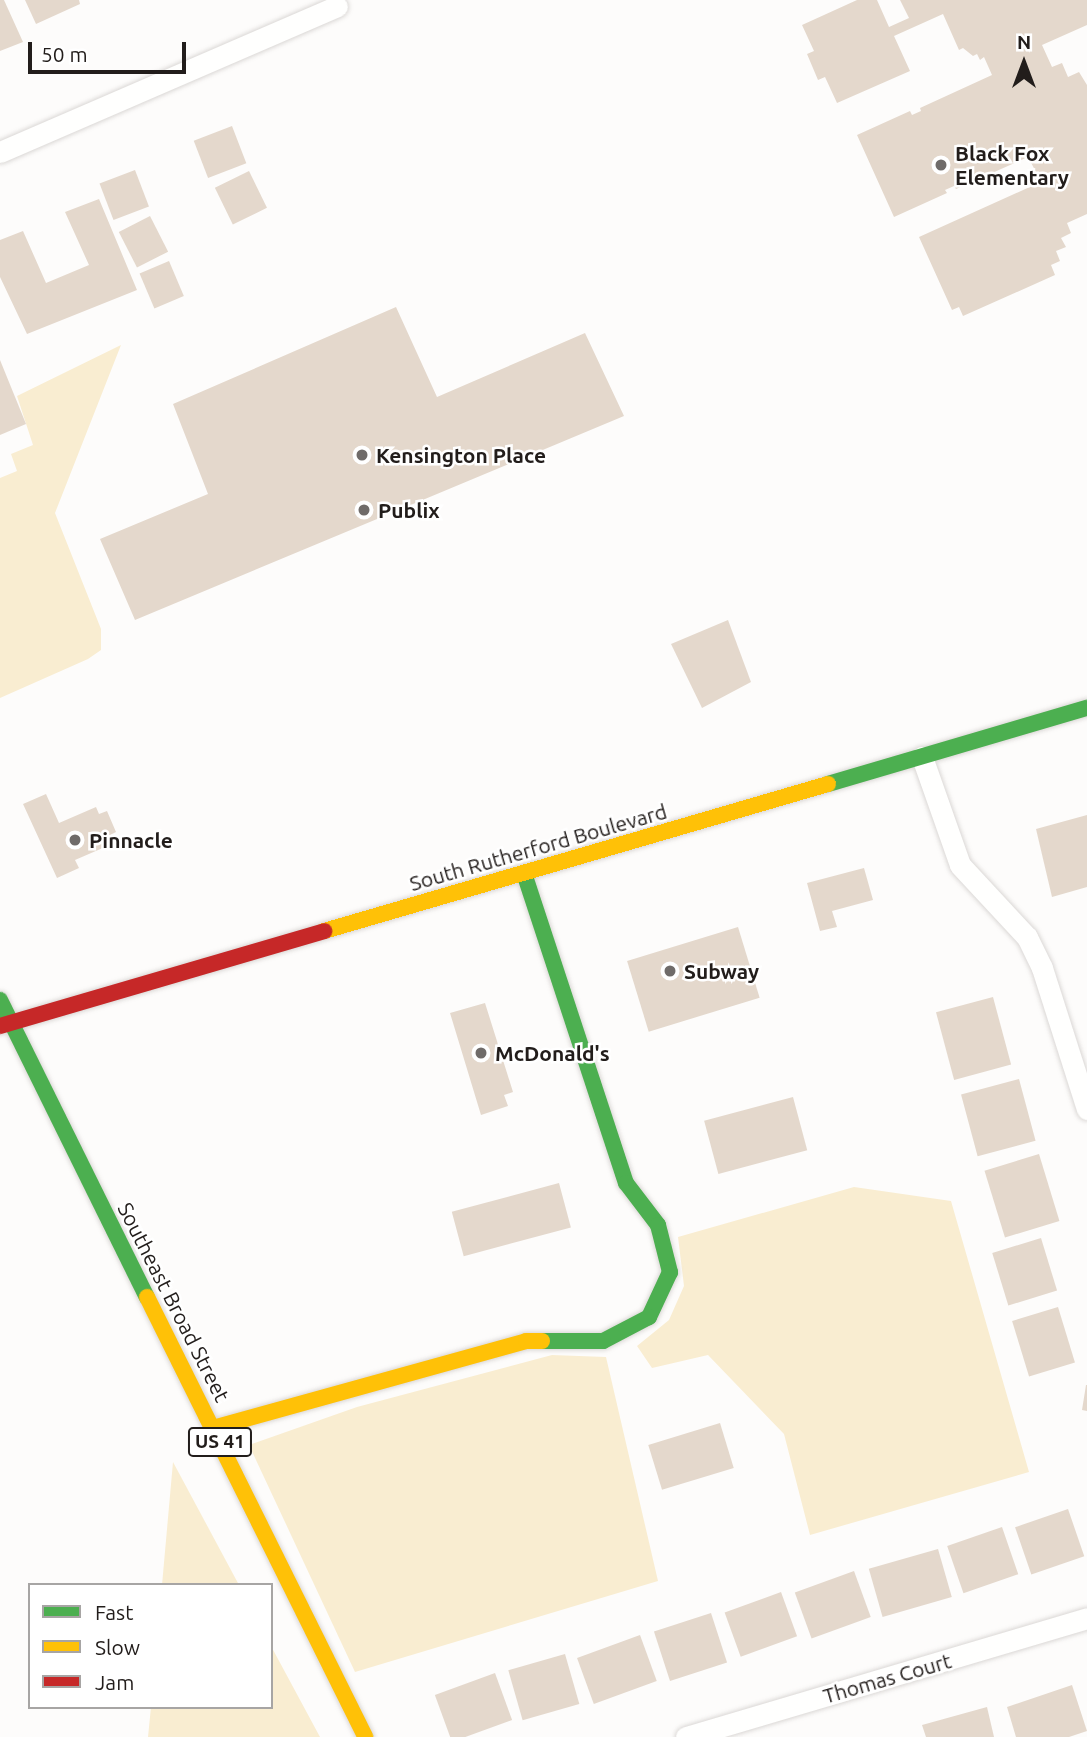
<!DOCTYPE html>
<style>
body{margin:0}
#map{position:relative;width:1087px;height:1737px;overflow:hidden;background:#fdfcfb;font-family:Ubuntu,sans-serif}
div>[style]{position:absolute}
.green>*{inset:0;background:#f9edd1}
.building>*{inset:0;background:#e4d8cc;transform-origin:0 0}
.roads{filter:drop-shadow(0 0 2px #dbd8d6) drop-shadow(0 0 2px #dbd8d6)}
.street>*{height:21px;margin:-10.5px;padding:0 10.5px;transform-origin:10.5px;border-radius:10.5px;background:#fffffe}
.fast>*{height:16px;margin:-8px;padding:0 8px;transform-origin:8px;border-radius:8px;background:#4caf50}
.slow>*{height:16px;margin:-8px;padding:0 8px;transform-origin:8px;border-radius:8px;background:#ffc107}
.jam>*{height:16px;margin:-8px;padding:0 8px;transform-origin:8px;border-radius:8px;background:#c62828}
.dots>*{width:19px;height:19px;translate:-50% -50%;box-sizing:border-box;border:4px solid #fff;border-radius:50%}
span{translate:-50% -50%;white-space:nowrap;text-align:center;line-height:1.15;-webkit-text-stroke:5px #fff;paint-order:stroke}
.shield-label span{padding:2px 5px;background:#fff;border:2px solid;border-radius:5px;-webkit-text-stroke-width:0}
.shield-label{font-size:19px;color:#221d1b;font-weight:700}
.poi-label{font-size:21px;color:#221d1b;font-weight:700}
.left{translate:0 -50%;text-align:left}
.street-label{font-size:21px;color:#221d1b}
.legend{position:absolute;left:28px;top:1583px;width:245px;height:126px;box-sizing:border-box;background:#fff;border:2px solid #a7a5a4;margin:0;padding:9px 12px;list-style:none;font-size:21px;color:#221d1b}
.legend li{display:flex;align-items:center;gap:14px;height:35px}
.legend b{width:35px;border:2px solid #a7a5a4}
.north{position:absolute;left:989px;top:28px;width:70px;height:70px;-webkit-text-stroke:5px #fff;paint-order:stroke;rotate:0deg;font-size:19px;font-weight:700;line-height:28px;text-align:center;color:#221d1b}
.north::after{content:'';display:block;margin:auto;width:24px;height:32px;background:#221d1b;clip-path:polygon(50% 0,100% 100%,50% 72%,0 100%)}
.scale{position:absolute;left:28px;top:42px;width:158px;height:32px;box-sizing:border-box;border:4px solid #221d1b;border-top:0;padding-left:9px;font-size:21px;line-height:24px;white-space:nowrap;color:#221d1b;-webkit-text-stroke:5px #fff;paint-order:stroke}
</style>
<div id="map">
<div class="green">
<i style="clip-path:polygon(121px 345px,55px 513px,101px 629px,101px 650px,88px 659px,0 698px,0 478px,17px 471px,11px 454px,33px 445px,17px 396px)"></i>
<i style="clip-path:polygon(854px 1187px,951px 1201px,1029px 1472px,810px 1535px,784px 1434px,708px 1355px,652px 1368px,637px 1346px,669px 1320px,684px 1286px,678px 1237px)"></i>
<i style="clip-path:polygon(552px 1355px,606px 1357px,658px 1581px,355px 1672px,249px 1445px,357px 1407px)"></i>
<i style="clip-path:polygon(173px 1462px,239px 1585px,162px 1585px)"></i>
<i style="clip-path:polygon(271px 1646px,320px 1737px,148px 1737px,151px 1707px,271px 1707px)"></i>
</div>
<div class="building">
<i style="clip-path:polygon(0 0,4px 0,23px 42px,0 51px)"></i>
<i style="clip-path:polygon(25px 0,79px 0,80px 4px,36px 24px)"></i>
<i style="clip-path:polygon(857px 0,877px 0,889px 27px,909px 18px,900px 0,1087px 0,1087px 25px,1042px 45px,1052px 67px,1062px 63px,1068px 77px,1079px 72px,1087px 85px,1087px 214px,1067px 223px,1071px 233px,1061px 238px,1066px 247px,1056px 251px,1060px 261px,1051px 265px,1055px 275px,963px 316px,959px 307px,952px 310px,919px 237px,1032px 186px,1030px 182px,1034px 180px,1032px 174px,1036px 172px,1028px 157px,956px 189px,954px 186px,945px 190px,947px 193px,894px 217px,857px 135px,910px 111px,912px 115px,921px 111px,920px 108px,992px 75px,984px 57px,980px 60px,977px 54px,973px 56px,963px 48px,959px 50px,943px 14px,894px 36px,910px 71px,837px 103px,825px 77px,818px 80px,807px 54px,814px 51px,802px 25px)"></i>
<i style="left:232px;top:126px;width:40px;height:41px;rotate:69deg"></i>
<i style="left:135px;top:170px;width:39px;height:38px;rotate:69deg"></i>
<i style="left:249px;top:171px;width:41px;height:38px;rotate:64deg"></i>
<i style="clip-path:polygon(99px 199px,137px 290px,27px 334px,0 277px,0 240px,23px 231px,46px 283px,89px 265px,65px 212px)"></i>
<i style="left:150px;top:216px;width:40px;height:35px;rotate:63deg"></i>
<i style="left:169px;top:261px;width:38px;height:32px;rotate:67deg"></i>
<i style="clip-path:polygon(396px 307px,437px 397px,585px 333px,624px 416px,135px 620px,100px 539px,208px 494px,173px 404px)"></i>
<i style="clip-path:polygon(0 360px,26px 424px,0 435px)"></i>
<i style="clip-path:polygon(728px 620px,751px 682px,702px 708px,671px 644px)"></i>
<i style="clip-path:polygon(46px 794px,59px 823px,96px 807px,99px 814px,107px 811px,116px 832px,108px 836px,112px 844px,75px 860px,79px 868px,57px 878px,23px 804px)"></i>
<i style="clip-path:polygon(1087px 815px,1087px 887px,1052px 897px,1036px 829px)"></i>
<i style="clip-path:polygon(864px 868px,873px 900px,832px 911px,837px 927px,820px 931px,807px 883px)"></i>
<i style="left:738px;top:927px;width:74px;height:116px;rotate:73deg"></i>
<i style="left:993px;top:997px;width:70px;height:59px;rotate:75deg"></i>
<i style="clip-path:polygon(485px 1003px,513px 1092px,504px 1095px,508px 1106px,481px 1115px,450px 1013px)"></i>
<i style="left:1019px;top:1079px;width:64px;height:60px;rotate:75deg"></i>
<i style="left:793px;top:1097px;width:55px;height:92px;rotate:75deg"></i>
<i style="left:1039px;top:1154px;width:70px;height:57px;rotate:73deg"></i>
<i style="left:559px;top:1183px;width:46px;height:111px;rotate:75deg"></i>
<i style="left:1041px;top:1238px;width:55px;height:51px;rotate:73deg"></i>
<i style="left:1058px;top:1307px;width:58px;height:48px;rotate:73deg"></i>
<i style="clip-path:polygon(1086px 1385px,1087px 1385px,1087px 1411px,1082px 1410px)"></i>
<i style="left:720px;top:1423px;width:47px;height:75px;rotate:73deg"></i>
<i style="left:1068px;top:1509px;width:50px;height:56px;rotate:71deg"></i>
<i style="left:1002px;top:1527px;width:50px;height:58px;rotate:71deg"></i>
<i style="left:938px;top:1549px;width:50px;height:72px;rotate:74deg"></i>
<i style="left:854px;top:1571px;width:49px;height:63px;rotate:70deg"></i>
<i style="left:781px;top:1592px;width:47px;height:60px;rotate:70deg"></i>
<i style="left:711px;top:1613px;width:52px;height:60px;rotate:72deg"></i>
<i style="left:640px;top:1635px;width:49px;height:67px;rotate:70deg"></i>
<i style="left:565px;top:1654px;width:52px;height:59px;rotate:74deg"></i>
<i style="left:495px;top:1673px;width:50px;height:64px;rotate:70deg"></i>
<i style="clip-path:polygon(1072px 1685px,1087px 1731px,1069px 1737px,1016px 1737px,1007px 1707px)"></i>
<i style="clip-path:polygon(987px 1707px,994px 1737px,926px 1737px,922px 1725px)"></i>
</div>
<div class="roads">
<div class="street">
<i style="left:0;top:152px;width:367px;rotate:-23.4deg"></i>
<i style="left:922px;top:757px;width:114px;rotate:70.6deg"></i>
<i style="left:960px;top:865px;width:98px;rotate:47.1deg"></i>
<i style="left:1027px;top:937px;width:34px;rotate:64deg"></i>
<i style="left:1042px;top:968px;width:148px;rotate:72.3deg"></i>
<i style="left:686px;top:1737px;width:418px;rotate:-16.5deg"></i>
</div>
<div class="fast">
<i style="left:828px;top:784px;width:270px;rotate:-16.4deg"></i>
<i style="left:524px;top:873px;width:326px;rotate:71.8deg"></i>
<i style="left:626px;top:1183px;width:53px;rotate:52.7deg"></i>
<i style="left:658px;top:1225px;width:49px;rotate:75.7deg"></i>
<i style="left:670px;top:1272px;width:50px;rotate:115deg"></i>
<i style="left:649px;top:1317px;width:52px;rotate:152.4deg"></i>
<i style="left:603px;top:1341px;width:61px;rotate:180deg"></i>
<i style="left:0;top:1000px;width:331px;rotate:63.7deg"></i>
</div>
<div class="slow">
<i style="left:324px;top:931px;width:525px;rotate:-16.26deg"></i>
<i style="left:147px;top:1297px;width:491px;rotate:63.6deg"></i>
<i style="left:213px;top:1428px;width:325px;rotate:-15.5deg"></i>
<i style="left:526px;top:1341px;width:16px"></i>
</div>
<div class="jam">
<i style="left:0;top:1026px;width:338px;rotate:-16.3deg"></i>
</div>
</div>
<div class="dots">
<i style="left:941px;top:165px;background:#6f6b69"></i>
<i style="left:362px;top:455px;background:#6f6b69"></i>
<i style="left:364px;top:510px;background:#6f6b69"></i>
<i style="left:75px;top:840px;background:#6f6b69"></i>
<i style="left:670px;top:971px;background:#6f6b69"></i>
<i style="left:481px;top:1053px;background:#6f6b69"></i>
</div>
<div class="shield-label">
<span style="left:220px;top:1442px">US 41</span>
</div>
<div class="poi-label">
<span class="left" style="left:955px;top:165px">Black Fox<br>Elementary</span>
<span class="left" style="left:376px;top:455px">Kensington Place</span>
<span class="left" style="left:378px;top:510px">Publix</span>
<span class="left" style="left:89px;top:840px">Pinnacle</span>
<span class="left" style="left:684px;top:971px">Subway</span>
<span class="left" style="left:495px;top:1053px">McDonald's</span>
</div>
<div class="street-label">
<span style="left:538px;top:847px;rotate:-16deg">South Rutherford Boulevard</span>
<span style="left:174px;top:1302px;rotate:63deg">Southeast Broad Street</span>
<span style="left:887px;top:1678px;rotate:-16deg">Thomas Court</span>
</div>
<ul class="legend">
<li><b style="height:9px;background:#4caf50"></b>Fast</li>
<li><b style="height:9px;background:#ffc107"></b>Slow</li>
<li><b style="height:9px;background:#c62828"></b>Jam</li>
</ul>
<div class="north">N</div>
<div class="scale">50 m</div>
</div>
